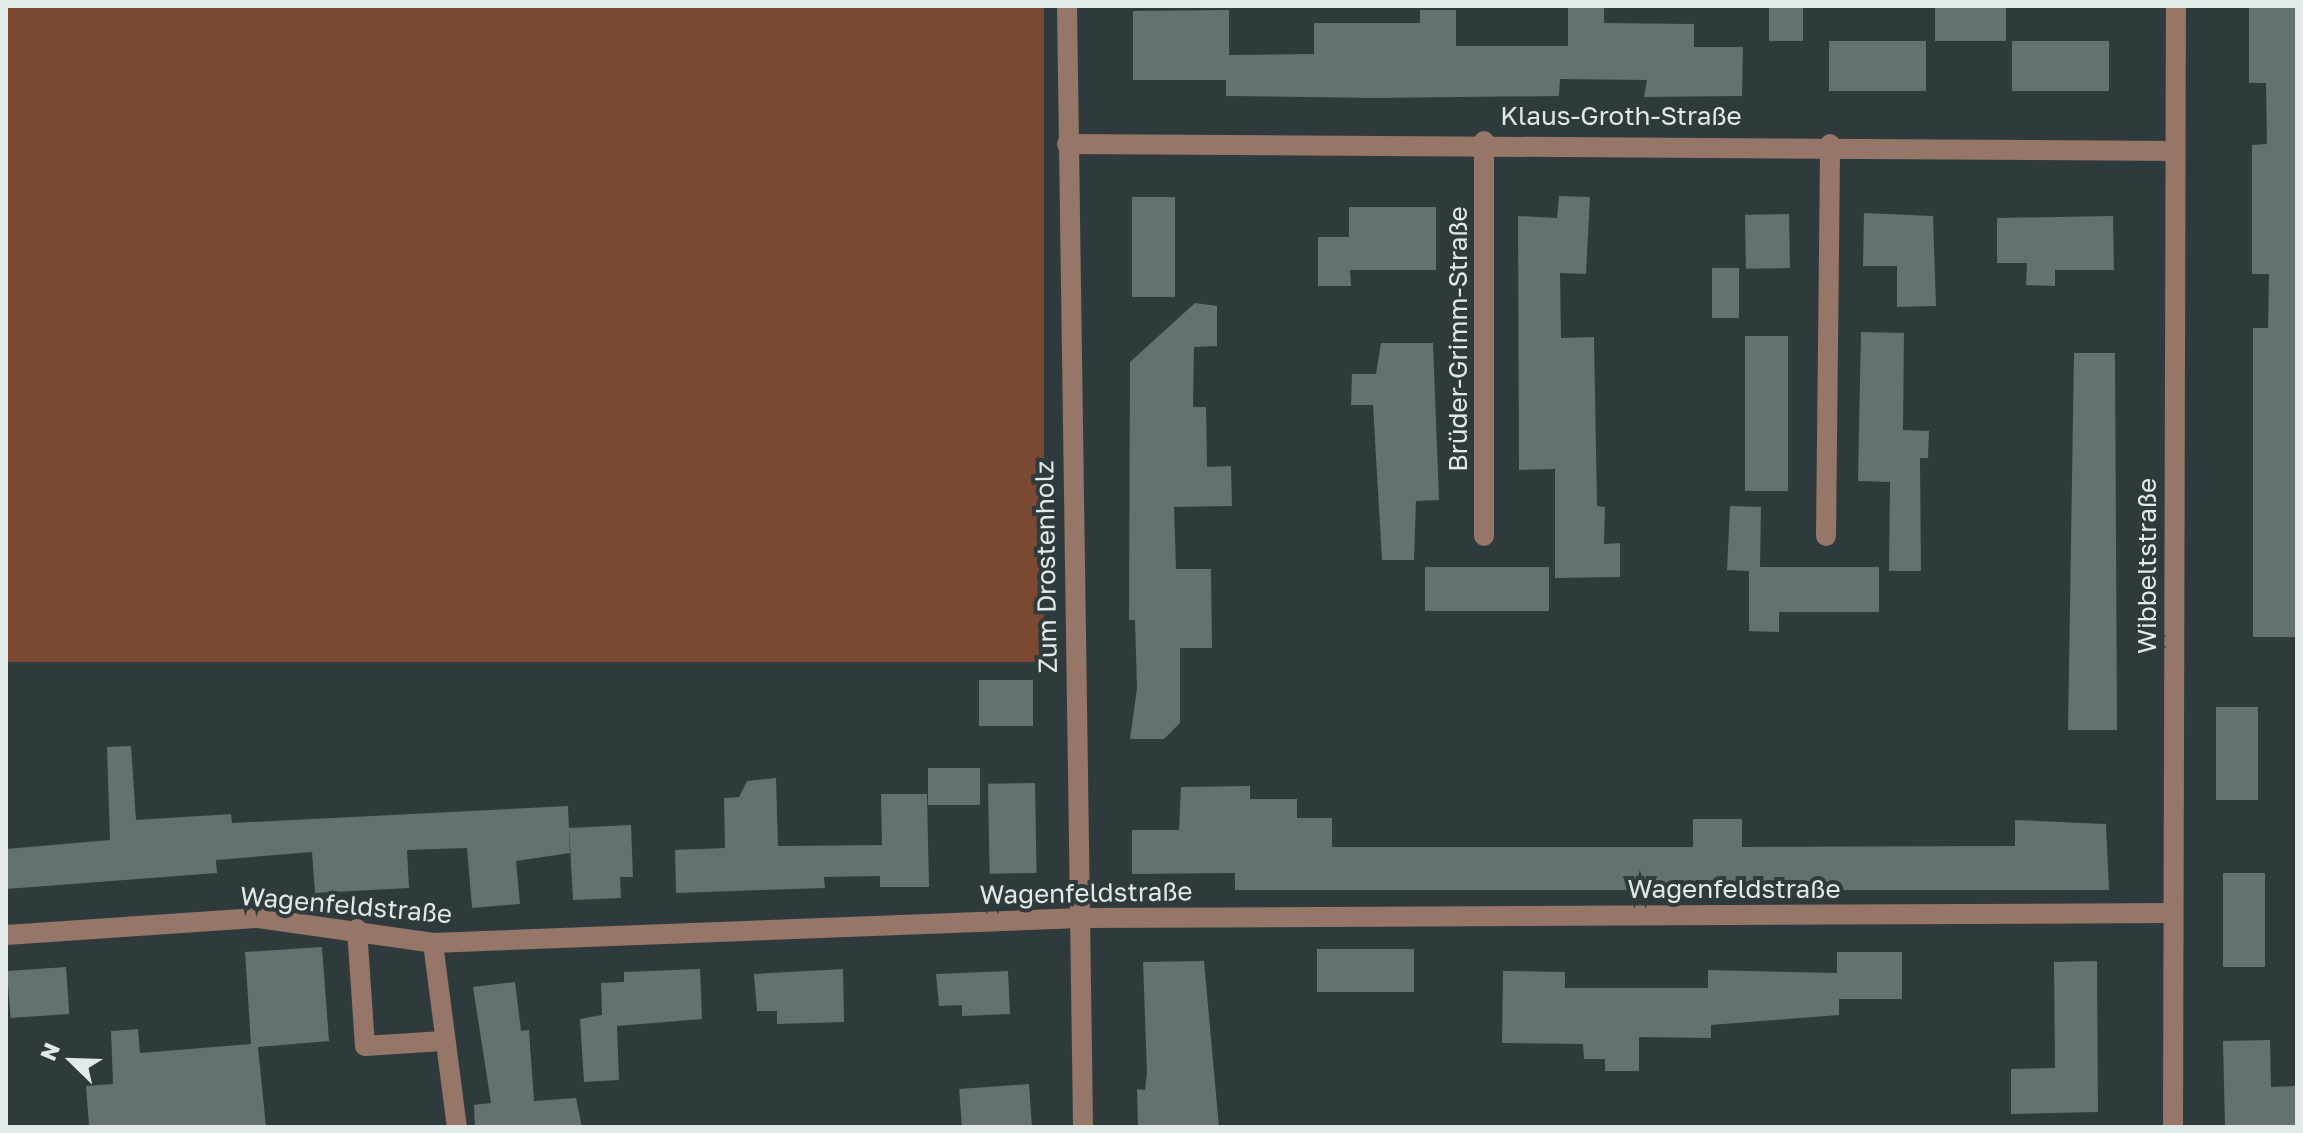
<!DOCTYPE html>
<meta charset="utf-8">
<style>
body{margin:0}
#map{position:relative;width:2303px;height:1133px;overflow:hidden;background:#2e3a3b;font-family:"Golos Text",sans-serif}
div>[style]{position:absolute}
.green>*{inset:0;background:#7b4831;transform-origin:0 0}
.building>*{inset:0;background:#637171;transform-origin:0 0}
.minor>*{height:20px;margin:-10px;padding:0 10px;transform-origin:10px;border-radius:10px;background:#967668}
span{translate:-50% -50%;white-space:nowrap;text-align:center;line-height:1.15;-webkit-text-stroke:8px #2e3a3b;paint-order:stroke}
.street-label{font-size:26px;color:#e1e9e9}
.frame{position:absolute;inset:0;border:8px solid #e1e9e9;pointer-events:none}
.north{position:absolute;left:32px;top:1021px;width:80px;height:80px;-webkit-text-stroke:6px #2e3a3b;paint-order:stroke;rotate:293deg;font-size:22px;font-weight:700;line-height:32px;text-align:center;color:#e1e9e9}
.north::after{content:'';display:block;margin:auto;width:28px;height:36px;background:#e1e9e9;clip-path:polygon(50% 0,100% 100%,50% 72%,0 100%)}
</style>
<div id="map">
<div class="green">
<i style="left:6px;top:6px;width:1038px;height:656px"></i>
</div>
<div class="building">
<i style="clip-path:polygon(1568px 6px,1604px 6px,1604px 23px,1694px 24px,1694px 47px,1743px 47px,1742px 96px,1644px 97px,1647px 80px,1560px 79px,1559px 96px,1375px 98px,1226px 96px,1226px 80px,1133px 80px,1133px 11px,1229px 10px,1229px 55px,1314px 54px,1314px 23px,1420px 23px,1420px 10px,1456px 10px,1456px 46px,1568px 46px)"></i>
<i style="left:1769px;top:6px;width:34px;height:35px"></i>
<i style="left:1935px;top:6px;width:71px;height:35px"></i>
<i style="clip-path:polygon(2249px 6px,2297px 6px,2297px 637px,2253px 637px,2253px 328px,2268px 328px,2269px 274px,2252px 274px,2252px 145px,2267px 144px,2266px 83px,2249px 83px)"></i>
<i style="left:1829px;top:41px;width:97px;height:50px"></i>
<i style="left:2012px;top:41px;width:97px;height:50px"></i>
<i style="clip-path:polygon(1559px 196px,1590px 197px,1586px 274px,1560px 273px,1561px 338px,1594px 337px,1597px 506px,1605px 507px,1604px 544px,1620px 543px,1620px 577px,1555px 578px,1555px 469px,1519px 470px,1518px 216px,1557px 218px)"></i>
<i style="left:1132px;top:197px;width:43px;height:100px"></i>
<i style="clip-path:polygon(1349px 207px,1436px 207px,1436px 270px,1350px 270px,1351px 286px,1318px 286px,1318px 237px,1349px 237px)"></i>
<i style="clip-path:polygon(1864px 213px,1933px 216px,1936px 306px,1897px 307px,1897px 266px,1863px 266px)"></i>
<i style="left:1789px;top:214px;width:54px;height:44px;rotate:89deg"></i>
<i style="clip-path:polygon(2113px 216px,2114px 270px,2055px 270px,2055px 286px,2026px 285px,2027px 263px,1997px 263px,1997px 218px)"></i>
<i style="left:1712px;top:268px;width:27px;height:50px"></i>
<i style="clip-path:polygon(1195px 303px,1217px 306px,1217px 346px,1194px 347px,1193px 407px,1206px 407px,1207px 467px,1231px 466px,1232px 506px,1174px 507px,1176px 569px,1211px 569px,1212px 648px,1180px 648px,1180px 723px,1164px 739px,1130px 739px,1137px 688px,1135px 620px,1129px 620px,1130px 362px)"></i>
<i style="clip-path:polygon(1861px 332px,1904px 333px,1903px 430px,1929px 431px,1928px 458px,1920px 458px,1921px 571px,1889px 571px,1890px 482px,1858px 481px)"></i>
<i style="left:1745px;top:336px;width:43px;height:155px"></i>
<i style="clip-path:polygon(1381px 343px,1433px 343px,1439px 500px,1416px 501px,1414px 560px,1382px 560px,1373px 405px,1351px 405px,1352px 374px,1376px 374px)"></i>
<i style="clip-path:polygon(2074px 353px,2115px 353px,2117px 730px,2068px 730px)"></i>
<i style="clip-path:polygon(1730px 506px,1761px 507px,1760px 567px,1879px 567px,1879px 612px,1779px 612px,1779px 632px,1749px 631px,1749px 571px,1727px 570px)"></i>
<i style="left:1549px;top:567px;width:44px;height:124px;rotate:90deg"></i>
<i style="left:979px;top:680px;width:54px;height:46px"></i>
<i style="left:2216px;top:707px;width:42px;height:93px"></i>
<i style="clip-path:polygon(131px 746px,136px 820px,231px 814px,232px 823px,568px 806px,570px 853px,516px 861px,520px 904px,472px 908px,467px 848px,407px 850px,409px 888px,315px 893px,312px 852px,216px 860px,217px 873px,6px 889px,6px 849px,110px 840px,107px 747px)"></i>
<i style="left:928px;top:768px;width:52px;height:37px"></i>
<i style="clip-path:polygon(776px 778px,778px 846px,882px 845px,881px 794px,927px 794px,929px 887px,880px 887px,880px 876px,824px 877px,825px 888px,676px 893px,675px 850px,725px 848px,724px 798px,739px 797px,747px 781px)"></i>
<i style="left:1035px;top:783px;width:90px;height:47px;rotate:89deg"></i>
<i style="clip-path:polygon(1250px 786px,1250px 799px,1297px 799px,1297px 818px,1332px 818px,1332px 847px,1693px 847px,1693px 819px,1742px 819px,1742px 847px,2015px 846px,2015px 820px,2106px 824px,2109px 890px,1235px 890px,1235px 873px,1132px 874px,1132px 830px,1179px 830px,1181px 787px)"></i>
<i style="clip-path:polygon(631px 825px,633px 877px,620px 877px,621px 898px,573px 900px,569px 828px)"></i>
<i style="left:2223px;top:873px;width:42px;height:94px"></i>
<i style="clip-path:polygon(322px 947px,329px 1041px,258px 1047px,266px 1127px,89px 1126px,86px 1086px,113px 1084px,111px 1031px,138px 1029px,140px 1053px,251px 1044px,245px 952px)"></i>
<i style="left:1317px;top:949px;width:97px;height:43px"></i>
<i style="clip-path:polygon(1837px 952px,1902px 952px,1902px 999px,1839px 999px,1839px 1015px,1711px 1025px,1711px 1038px,1639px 1037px,1639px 1071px,1605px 1071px,1605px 1059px,1584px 1059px,1583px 1044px,1502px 1043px,1503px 971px,1565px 972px,1565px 988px,1708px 988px,1708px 970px,1837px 973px)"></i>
<i style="clip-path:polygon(1204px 961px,1219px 1127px,1138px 1127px,1137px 1089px,1145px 1090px,1147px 1073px,1143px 962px)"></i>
<i style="clip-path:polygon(2097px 961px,2098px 1112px,2011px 1114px,2011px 1069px,2055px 1068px,2054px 962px)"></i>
<i style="left:66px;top:967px;width:47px;height:59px;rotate:86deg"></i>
<i style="clip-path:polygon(700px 969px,702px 1019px,617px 1026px,619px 1080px,584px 1082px,580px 1019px,602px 1015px,601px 983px,624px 982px,624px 972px)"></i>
<i style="clip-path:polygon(843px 969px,844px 1022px,777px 1024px,777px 1011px,757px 1011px,754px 974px)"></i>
<i style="clip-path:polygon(1008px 971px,1010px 1014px,962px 1016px,962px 1005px,939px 1006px,936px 974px)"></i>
<i style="clip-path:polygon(515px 982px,521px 1031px,529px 1030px,534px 1101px,576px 1098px,582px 1127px,475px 1127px,474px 1105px,491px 1103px,473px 987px)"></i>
<i style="clip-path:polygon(2270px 1040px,2271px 1087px,2295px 1086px,2295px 1127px,2225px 1127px,2223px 1041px)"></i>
<i style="left:1029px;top:1084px;width:43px;height:70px;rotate:86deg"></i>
</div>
<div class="minor">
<i style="left:1067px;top:6px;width:1121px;rotate:89.18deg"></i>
<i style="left:1484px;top:141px;width:395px;rotate:90deg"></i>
<i style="left:1067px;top:144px;width:1108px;rotate:0.36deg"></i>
<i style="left:1826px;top:536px;width:392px;rotate:-89.4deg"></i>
<i style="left:357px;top:929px;width:117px;rotate:86.1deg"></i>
<i style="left:365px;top:1046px;width:78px;rotate:-3.7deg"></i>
<i style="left:6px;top:935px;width:253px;rotate:-3.9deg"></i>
<i style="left:258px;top:918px;width:177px;rotate:8.1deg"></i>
<i style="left:433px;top:943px;width:648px;rotate:-2.21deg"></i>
<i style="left:1081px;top:918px;width:1089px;rotate:-0.26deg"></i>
<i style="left:433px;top:943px;width:186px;rotate:82.6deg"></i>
<i style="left:2173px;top:1127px;width:1121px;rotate:-89.85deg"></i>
</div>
<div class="street-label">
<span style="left:1621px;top:116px">Klaus-Groth-Straße</span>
<span style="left:1458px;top:339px;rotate:-90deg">Brüder-Grimm-Straße</span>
<span style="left:2147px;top:566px;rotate:-90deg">Wibbeltstraße</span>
<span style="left:1046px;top:567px;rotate:-91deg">Zum Drostenholz</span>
<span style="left:1734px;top:889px">Wagenfeldstraße</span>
<span style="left:1086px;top:893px;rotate:-1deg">Wagenfeldstraße</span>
<span style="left:346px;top:905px;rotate:5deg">Wagenfeldstraße</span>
</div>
<div class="frame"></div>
<div class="north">N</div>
</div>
